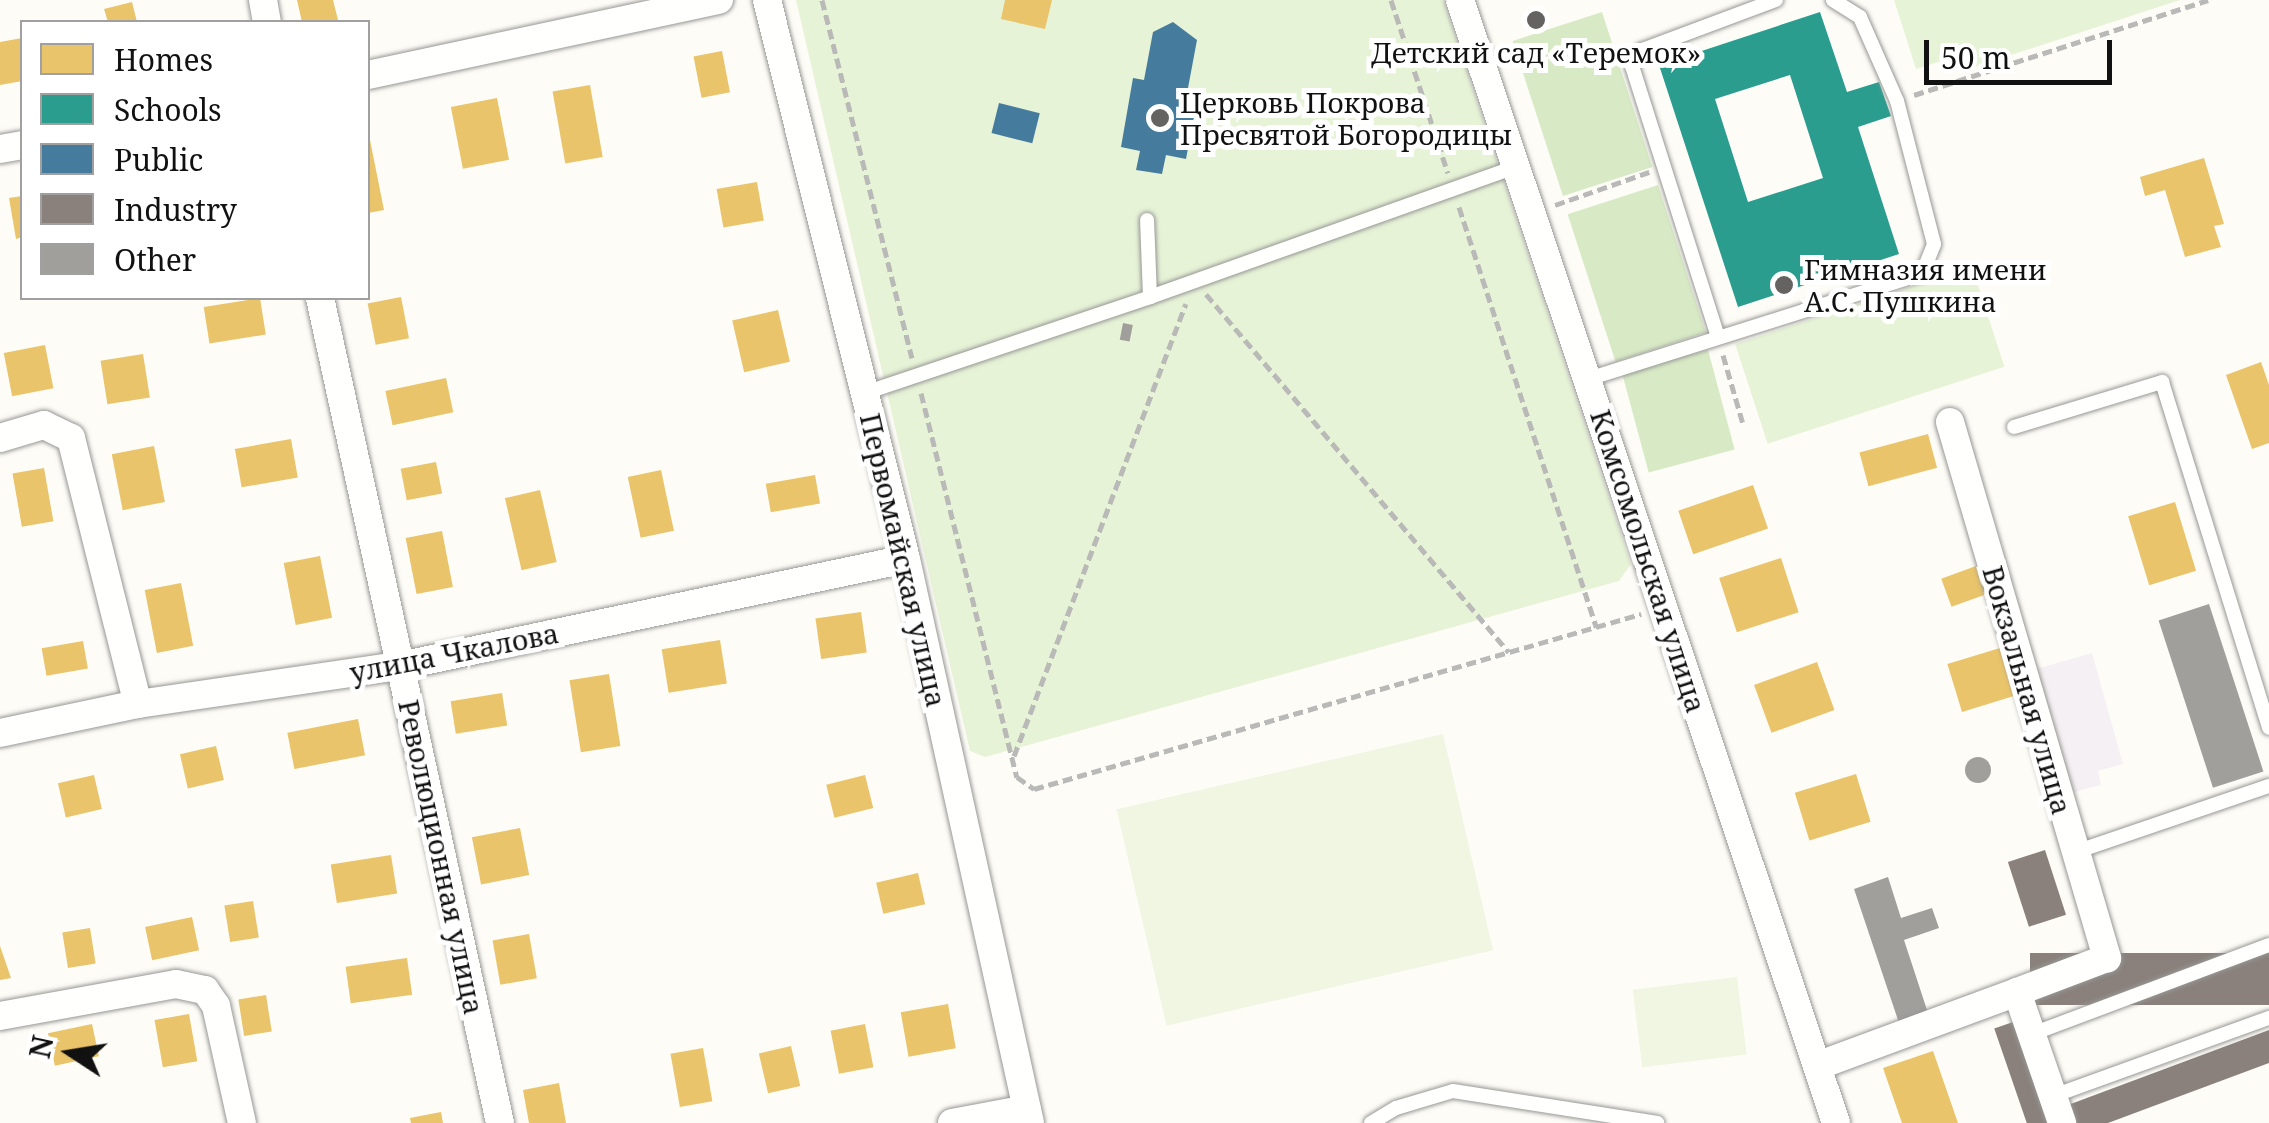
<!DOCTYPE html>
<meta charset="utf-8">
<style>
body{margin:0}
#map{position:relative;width:2269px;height:1123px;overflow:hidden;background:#fdfcf7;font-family:"Noto Serif",serif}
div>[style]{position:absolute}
.industrial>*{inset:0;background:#f5f0f3}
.green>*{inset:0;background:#e7f3d7;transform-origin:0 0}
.forest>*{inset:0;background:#d8eac5;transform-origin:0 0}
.pitch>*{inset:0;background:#f0f6e1;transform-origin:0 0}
.homes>*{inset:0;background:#e9c46a;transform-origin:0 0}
.schools>*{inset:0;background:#2a9d8f}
.public>*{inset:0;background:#457b9d;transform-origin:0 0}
.industry>*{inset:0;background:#8a817c;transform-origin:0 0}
.building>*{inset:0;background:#a19f9c;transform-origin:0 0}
.round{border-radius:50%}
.path>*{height:5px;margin-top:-2.5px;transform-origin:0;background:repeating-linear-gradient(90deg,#b9b9b8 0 10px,transparent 0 15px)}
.roads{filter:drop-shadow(0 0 2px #979795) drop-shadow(0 0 2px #979795)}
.service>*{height:14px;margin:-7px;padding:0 7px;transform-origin:7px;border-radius:7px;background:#fffffe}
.minor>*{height:28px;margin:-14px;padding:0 14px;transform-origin:14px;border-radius:14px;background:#fffffe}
.dots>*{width:28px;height:28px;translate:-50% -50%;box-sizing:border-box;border:5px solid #fff;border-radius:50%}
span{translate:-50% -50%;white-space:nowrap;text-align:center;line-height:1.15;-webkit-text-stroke:10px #fff;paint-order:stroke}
.poi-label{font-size:28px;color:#111}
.left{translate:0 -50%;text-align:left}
.street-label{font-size:28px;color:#111}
.legend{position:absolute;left:20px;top:20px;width:350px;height:280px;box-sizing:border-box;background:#fff;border:2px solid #a0a0a0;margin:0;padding:12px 18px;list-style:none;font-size:30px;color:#111}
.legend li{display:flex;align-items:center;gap:20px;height:50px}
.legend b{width:50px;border:2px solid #a0a0a0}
.north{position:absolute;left:20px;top:1003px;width:100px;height:100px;-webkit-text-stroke:8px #fff;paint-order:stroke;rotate:282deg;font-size:28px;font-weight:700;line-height:40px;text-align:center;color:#111}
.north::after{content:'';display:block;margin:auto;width:35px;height:45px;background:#111;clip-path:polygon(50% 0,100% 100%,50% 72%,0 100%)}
.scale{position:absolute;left:1924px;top:40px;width:188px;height:45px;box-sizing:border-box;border:5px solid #111;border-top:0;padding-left:12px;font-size:30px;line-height:35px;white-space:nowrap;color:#111;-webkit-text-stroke:8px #fff;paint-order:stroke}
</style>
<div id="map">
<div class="industrial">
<i style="clip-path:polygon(2092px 653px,2123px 764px,2098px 771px,2101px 785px,2067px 794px,2033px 670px)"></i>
</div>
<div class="green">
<i style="clip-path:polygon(796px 0,1443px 0,1631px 564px,1619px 581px,985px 757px,970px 751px)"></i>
<i style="clip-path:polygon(1894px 0,2180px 0,1965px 70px,1960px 55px,1916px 69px)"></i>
<i style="left:1972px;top:267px;width:105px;height:249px;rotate:72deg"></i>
</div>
<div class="forest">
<i style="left:1602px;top:12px;width:163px;height:94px;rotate:72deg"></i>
<i style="left:1658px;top:185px;width:155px;height:95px;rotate:72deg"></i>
<i style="left:1708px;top:350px;width:103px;height:89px;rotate:75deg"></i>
</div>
<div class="pitch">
<i style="left:1443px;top:734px;width:222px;height:335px;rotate:77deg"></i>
<i style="left:1737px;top:977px;width:78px;height:105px;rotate:83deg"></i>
</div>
<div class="homes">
<i style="clip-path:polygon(297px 0,333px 0,338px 20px,302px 22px)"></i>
<i style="clip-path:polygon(1005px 0,1052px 0,1045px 29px,1001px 19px)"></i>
<i style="clip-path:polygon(132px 2px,137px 22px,108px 22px,104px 9px)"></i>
<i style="clip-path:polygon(22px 38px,22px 81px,0 85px,0 42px)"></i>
<i style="left:722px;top:51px;width:42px;height:29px;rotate:79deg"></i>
<i style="left:590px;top:85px;width:73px;height:38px;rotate:80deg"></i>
<i style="left:497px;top:98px;width:63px;height:47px;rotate:79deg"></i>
<i style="clip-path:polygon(369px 135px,384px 210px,368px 213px,368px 136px)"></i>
<i style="clip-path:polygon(2204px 158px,2224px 224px,2214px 226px,2221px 247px,2185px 257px,2165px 190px,2145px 196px,2140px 177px)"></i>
<i style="left:757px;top:182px;width:39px;height:41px;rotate:80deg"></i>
<i style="clip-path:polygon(22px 196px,22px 237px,16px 239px,9px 198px)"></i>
<i style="left:401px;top:297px;width:42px;height:34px;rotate:79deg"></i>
<i style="left:260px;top:298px;width:37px;height:57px;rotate:81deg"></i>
<i style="left:778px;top:310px;width:53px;height:47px;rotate:77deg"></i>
<i style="left:45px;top:345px;width:44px;height:42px;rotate:79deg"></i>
<i style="left:143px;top:354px;width:44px;height:43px;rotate:81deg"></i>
<i style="clip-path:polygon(2261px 362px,2269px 385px,2269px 443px,2252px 449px,2226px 375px)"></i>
<i style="left:446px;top:378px;width:35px;height:62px;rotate:78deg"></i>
<i style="left:1928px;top:434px;width:35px;height:71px;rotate:75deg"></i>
<i style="left:291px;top:439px;width:39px;height:57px;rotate:80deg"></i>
<i style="left:154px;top:446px;width:57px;height:43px;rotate:79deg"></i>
<i style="left:436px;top:462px;width:32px;height:36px;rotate:79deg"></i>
<i style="left:44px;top:468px;width:54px;height:32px;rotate:80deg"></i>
<i style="left:661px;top:470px;width:62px;height:34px;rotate:78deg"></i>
<i style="left:815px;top:475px;width:29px;height:50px;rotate:80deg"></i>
<i style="left:1753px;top:485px;width:46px;height:79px;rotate:71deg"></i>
<i style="left:540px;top:490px;width:74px;height:36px;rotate:77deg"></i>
<i style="left:2175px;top:502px;width:72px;height:49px;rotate:73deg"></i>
<i style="left:442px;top:531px;width:57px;height:37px;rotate:79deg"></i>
<i style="left:320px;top:556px;width:63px;height:37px;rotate:79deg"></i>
<i style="left:1781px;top:558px;width:57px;height:65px;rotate:72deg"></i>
<i style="left:1976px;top:566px;width:30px;height:37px;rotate:70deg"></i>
<i style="left:181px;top:583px;width:64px;height:37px;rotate:79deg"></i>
<i style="left:861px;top:612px;width:41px;height:46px;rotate:82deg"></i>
<i style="left:720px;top:640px;width:44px;height:59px;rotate:81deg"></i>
<i style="left:83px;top:641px;width:28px;height:42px;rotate:80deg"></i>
<i style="left:2000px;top:648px;width:50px;height:55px;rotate:73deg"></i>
<i style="left:1817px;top:662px;width:51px;height:67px;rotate:70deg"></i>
<i style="left:609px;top:674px;width:73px;height:40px;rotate:81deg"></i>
<i style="left:502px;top:693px;width:33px;height:52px;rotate:81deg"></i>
<i style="left:358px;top:719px;width:37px;height:72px;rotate:79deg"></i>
<i style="left:216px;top:746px;width:35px;height:37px;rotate:77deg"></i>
<i style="left:1856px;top:774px;width:50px;height:64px;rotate:73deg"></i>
<i style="left:94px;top:775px;width:35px;height:37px;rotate:77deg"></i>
<i style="left:865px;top:775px;width:34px;height:40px;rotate:76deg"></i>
<i style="left:520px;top:828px;width:48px;height:49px;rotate:79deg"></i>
<i style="left:391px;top:855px;width:39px;height:61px;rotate:81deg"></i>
<i style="left:918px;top:873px;width:32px;height:43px;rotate:77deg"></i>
<i style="left:253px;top:901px;width:37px;height:29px;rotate:81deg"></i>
<i style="left:192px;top:917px;width:34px;height:48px;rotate:78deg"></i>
<i style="left:90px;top:928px;width:36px;height:28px;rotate:81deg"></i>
<i style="left:529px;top:934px;width:45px;height:37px;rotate:80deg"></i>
<i style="clip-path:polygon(0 946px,11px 978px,0 980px)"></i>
<i style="left:407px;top:958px;width:37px;height:62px;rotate:82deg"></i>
<i style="left:266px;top:995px;width:37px;height:28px;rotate:81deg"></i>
<i style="left:948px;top:1004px;width:45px;height:48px;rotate:80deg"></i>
<i style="left:189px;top:1014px;width:48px;height:35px;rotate:80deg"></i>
<i style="left:92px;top:1024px;width:33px;height:45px;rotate:78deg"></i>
<i style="left:865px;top:1024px;width:44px;height:35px;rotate:79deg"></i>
<i style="left:791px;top:1046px;width:41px;height:33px;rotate:77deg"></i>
<i style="left:703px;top:1048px;width:54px;height:33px;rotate:80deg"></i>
<i style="clip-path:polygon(1933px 1051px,1958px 1123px,1902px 1123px,1883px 1068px)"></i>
<i style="clip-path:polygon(559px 1083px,566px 1123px,529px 1123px,523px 1090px)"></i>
<i style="clip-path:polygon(441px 1112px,443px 1123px,411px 1123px,410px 1118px)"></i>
</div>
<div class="schools">
<i style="clip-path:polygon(evenodd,1820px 12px,1847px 92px,1879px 82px,1891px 116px,1858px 127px,1899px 254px,1738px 307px,1659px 65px,1820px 12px,1790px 75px,1823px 178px,1748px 202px,1715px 99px,1790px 75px)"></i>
</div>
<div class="public">
<i style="clip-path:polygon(1173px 22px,1197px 40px,1188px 88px,1199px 90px,1186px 159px,1166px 155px,1162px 174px,1136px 170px,1140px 151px,1121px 147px,1133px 78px,1144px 80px,1153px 32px)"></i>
<i style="left:999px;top:103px;width:42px;height:31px;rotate:14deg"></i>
</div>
<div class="industry">
<i style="left:2045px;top:850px;width:68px;height:39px;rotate:72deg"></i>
<i style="left:2269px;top:953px;width:52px;height:239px;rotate:90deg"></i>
<i style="left:2016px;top:1021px;width:108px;height:23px;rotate:71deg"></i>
<i style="clip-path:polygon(2269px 1030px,2269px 1063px,2108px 1123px,2074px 1123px,2068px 1105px)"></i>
</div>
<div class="building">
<i style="left:1123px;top:323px;width:10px;height:17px;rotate:11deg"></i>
<i style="left:2209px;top:604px;width:176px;height:53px;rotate:72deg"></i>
<i class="round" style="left:1965px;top:757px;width:26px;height:26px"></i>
<i style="clip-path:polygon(1888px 877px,1901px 918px,1932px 908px,1939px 928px,1904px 940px,1928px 1013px,1899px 1023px,1854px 889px)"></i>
</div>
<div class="path">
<i style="left:822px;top:0;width:369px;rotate:75.9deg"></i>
<i style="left:1391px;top:0;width:182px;rotate:71.8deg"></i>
<i style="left:1914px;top:95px;width:309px;rotate:-17.9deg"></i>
<i style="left:1555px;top:205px;width:100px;rotate:-19.3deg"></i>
<i style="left:1459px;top:207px;width:442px;rotate:71.9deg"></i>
<i style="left:1206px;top:294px;width:469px;rotate:49.8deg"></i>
<i style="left:1723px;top:355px;width:72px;rotate:73.8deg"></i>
<i style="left:921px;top:393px;width:396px;rotate:76deg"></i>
<i style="left:1017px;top:777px;width:21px;rotate:35deg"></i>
<i style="left:1034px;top:789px;width:632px;rotate:-16.08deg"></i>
<i style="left:1014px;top:756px;width:484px;rotate:-69.2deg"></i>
</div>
<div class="roads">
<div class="service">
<i style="left:1150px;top:297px;width:390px;rotate:-19.6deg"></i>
<i style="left:1718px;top:337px;width:284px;rotate:-107.6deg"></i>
<i style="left:1632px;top:66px;width:19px;rotate:-58deg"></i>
<i style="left:1642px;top:50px;width:143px;rotate:-20.5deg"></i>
<i style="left:1588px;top:379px;width:350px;rotate:-17.5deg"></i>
<i style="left:1922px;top:274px;width:32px;rotate:-68deg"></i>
<i style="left:1934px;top:244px;width:148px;rotate:-104.5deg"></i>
<i style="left:1897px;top:101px;width:92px;rotate:-113.8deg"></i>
<i style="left:1860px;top:17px;width:32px;rotate:-148deg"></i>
<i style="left:865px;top:393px;width:301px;rotate:-18.6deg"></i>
<i style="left:1150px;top:297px;width:77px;rotate:-92.2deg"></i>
<i style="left:2014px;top:427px;width:155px;rotate:-16.9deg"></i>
<i style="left:2162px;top:382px;width:362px;rotate:72.8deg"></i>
<i style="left:2075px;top:852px;width:205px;rotate:-18.8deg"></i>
<i style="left:2032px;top:1034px;width:253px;rotate:-20.6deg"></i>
<i style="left:2053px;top:1096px;width:230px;rotate:-19.9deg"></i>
<i style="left:1371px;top:1123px;width:29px;rotate:-31deg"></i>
<i style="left:1396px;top:1108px;width:59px;rotate:-16.6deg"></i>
<i style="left:1453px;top:1091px;width:207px;rotate:8.9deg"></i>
</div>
<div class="minor">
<i style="left:263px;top:0;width:22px;rotate:80deg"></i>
<i style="left:767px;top:0;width:576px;rotate:76.04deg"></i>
<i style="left:906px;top:559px;width:577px;rotate:77.6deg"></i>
<i style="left:1460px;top:0;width:1184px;rotate:71.49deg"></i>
<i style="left:368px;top:75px;width:359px;rotate:-12.1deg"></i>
<i style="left:0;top:149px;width:22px;rotate:-10deg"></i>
<i style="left:320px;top:298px;width:844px;rotate:77.69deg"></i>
<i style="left:1950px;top:422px;width:559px;rotate:73.67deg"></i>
<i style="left:2107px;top:958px;width:96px;rotate:159.3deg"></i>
<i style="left:0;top:438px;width:46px;rotate:-16.5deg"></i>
<i style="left:44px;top:425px;width:30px;rotate:26deg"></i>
<i style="left:71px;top:438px;width:274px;rotate:75.9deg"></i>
<i style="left:0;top:733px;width:141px;rotate:-11.9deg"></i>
<i style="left:138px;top:704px;width:265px;rotate:-8.3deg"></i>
<i style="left:400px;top:666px;width:517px;rotate:-11.94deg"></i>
<i style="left:0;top:1016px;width:179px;rotate:-10.3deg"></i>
<i style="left:176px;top:984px;width:30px;rotate:12deg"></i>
<i style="left:205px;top:990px;width:19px;rotate:55deg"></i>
<i style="left:216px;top:1006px;width:120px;rotate:77.5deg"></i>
<i style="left:1817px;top:1066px;width:213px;rotate:-20.3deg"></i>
<i style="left:2017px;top:992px;width:139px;rotate:71deg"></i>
<i style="left:952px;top:1123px;width:76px;rotate:-10.6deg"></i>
</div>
</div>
<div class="dots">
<i style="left:1536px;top:20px;background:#646362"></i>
<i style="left:1160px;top:118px;background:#646362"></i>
<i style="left:1784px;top:285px;background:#646362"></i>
</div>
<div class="poi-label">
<span style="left:1536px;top:52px">Детский сад «Теремок»</span>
<span class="left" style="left:1180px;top:118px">Церковь Покрова<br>Пресвятой Богородицы</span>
<span class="left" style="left:1804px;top:285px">Гимназия имени<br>А.С. Пушкина</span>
</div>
<div class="street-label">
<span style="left:904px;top:560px;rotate:77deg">Первомайская улица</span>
<span style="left:1649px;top:561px;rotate:72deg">Комсомольская улица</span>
<span style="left:454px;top:652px;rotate:-11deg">улица Чкалова</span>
<span style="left:2028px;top:690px;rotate:74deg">Вокзальная улица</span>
<span style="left:442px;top:857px;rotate:78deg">Революционная улица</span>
</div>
<ul class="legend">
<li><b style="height:28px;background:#e9c46a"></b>Homes</li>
<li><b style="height:28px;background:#2a9d8f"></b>Schools</li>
<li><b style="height:28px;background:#457b9d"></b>Public</li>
<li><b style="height:28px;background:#8a817c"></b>Industry</li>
<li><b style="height:28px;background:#a19f9c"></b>Other</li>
</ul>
<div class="north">N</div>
<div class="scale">50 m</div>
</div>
